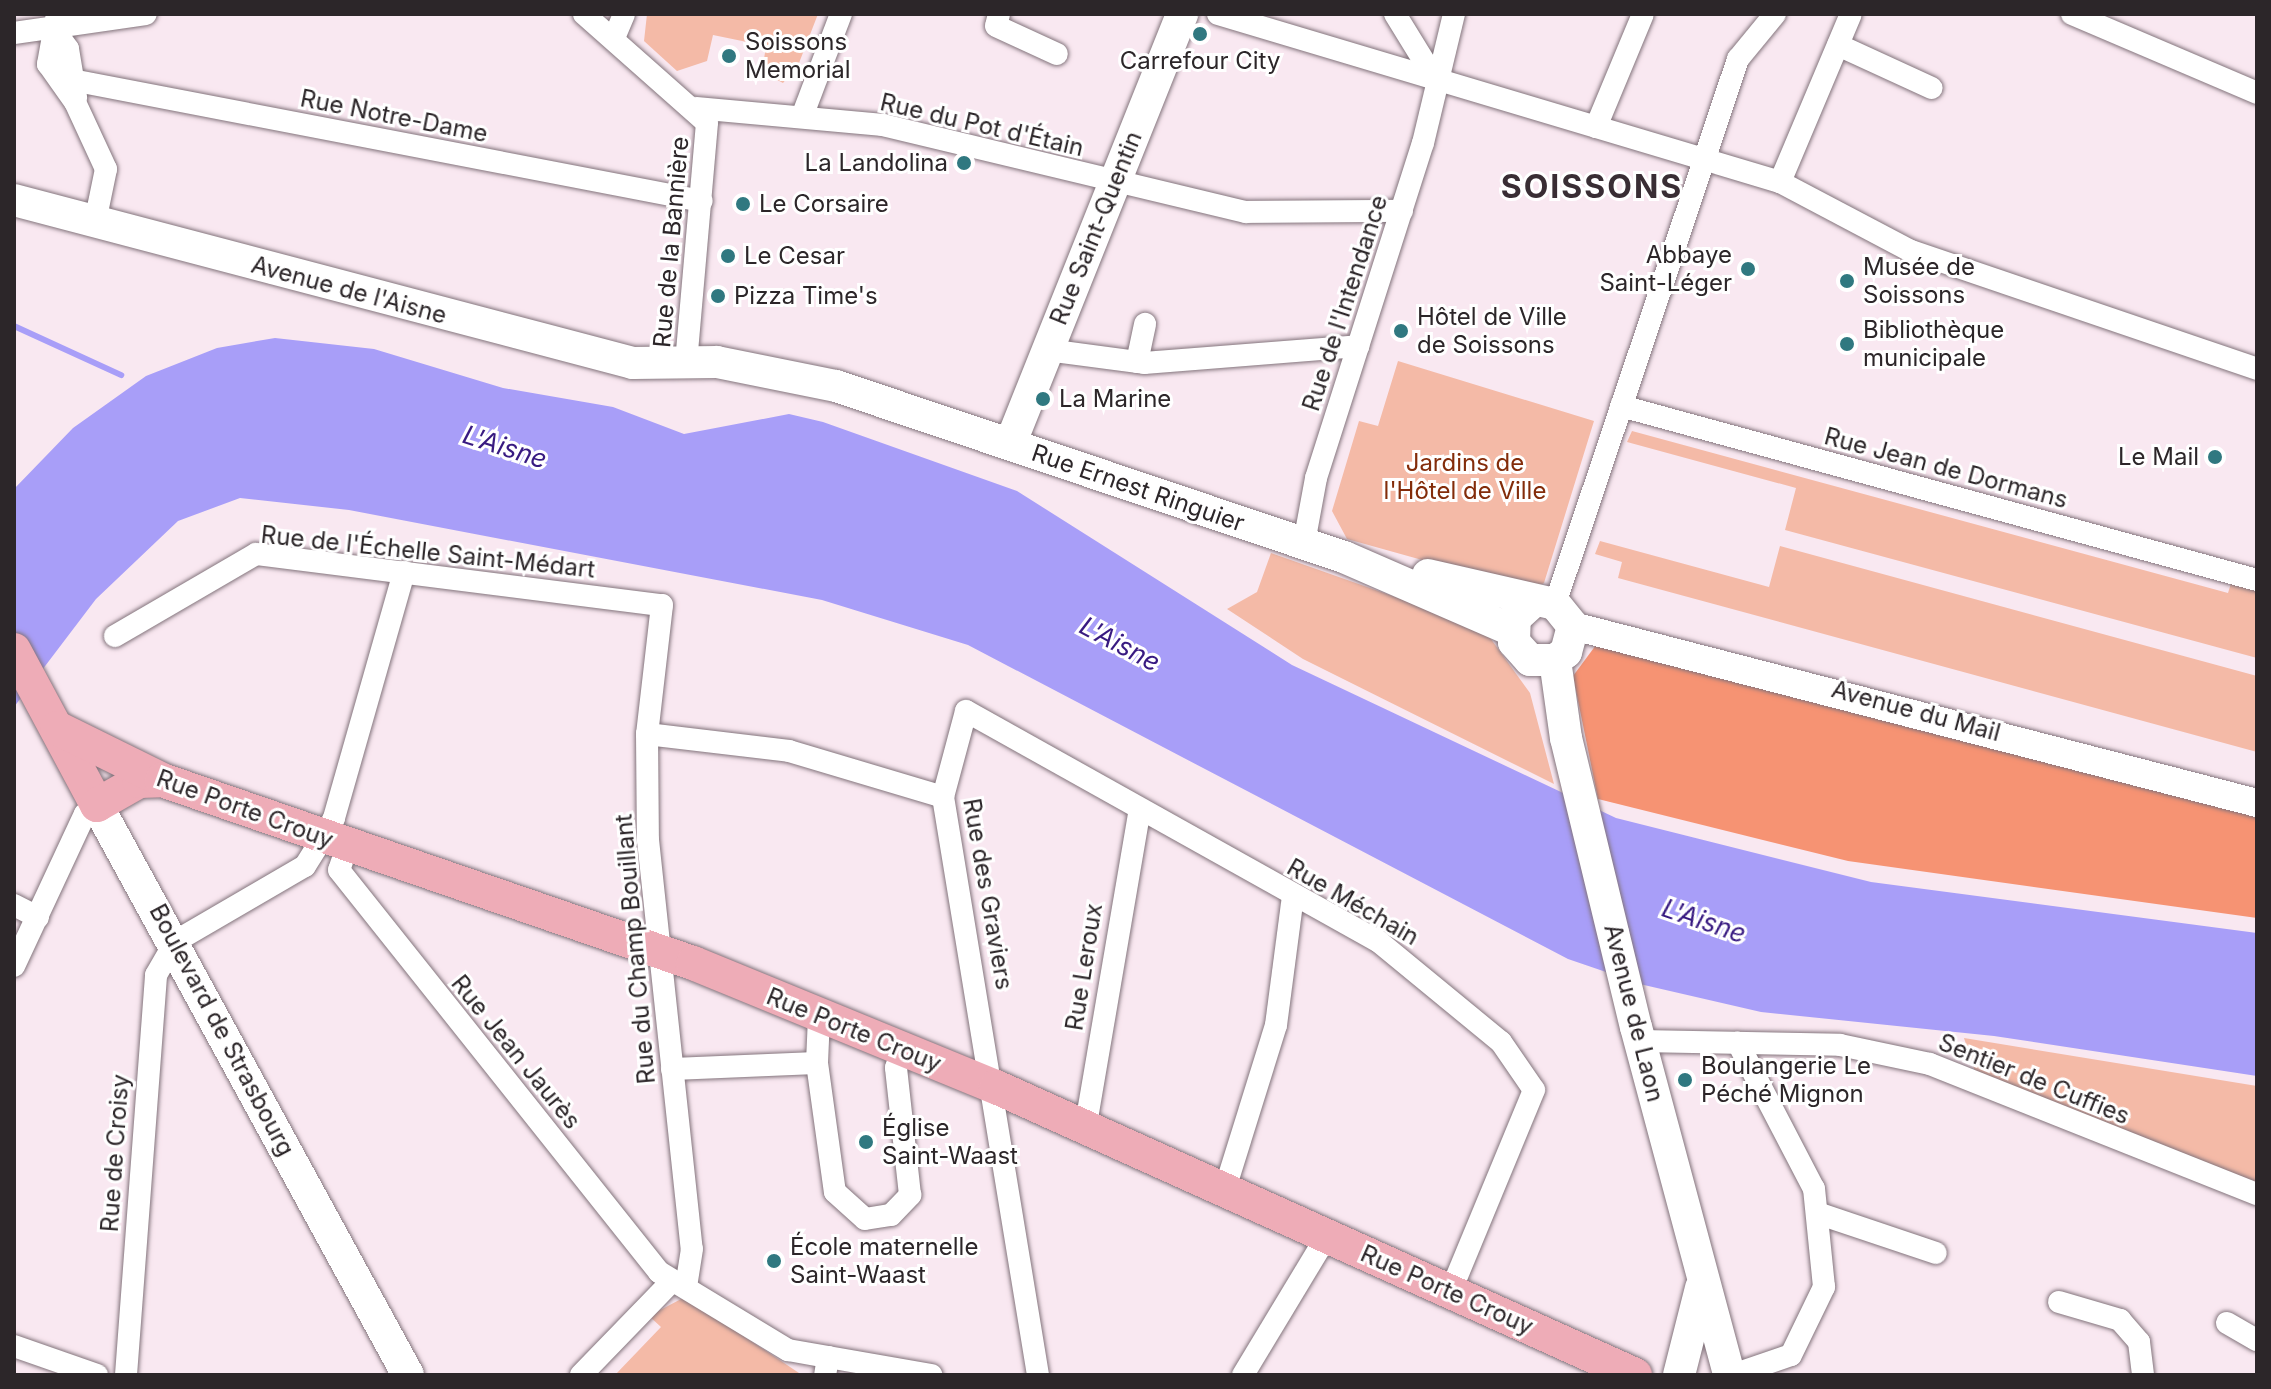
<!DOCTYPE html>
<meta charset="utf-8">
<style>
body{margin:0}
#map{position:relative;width:2271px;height:1389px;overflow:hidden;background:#f9e8f1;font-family:Inter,sans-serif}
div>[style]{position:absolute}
.green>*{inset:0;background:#f4baa7}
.forest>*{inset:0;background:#f69373}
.water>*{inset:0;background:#a89ef8}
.stream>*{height:6px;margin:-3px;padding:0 3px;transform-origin:3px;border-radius:3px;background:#a89ef8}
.roads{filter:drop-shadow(0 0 2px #83747c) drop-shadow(0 0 2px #83747c)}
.minor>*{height:22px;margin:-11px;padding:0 11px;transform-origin:11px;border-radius:11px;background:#fff}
.tertiary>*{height:28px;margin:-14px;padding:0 14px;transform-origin:14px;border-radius:14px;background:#fff}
.secondary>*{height:32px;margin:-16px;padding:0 16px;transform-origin:16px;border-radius:16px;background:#fff}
.primary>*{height:34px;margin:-17px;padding:0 17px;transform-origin:17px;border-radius:17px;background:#eeacb7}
.dots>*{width:22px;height:22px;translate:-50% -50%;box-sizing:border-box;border:4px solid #fff;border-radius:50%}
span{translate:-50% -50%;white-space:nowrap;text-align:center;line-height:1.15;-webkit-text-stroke:6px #fff;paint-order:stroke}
.poi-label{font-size:24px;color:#2c2629}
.left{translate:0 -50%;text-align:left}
.right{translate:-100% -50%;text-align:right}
.street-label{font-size:24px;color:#2c2629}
.park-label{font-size:24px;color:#832c0a}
.water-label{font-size:26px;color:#381a81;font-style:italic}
.district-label{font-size:32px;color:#392d34;font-weight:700;letter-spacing:2px}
.frame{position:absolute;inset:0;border:16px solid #2c2629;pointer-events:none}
</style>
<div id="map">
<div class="green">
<i style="clip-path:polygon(647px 14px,818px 14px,799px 63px,783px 83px,762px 72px,766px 46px,713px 35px,707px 61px,677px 71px,644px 41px)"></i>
<i style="clip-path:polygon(1398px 361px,1594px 421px,1544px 583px,1530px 590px,1347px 539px,1332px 511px,1359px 421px,1378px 426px)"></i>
<i style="clip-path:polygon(1632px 431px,2228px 593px,2232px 580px,2257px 587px,2257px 658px,1785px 530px,1796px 488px,1627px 442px)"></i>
<i style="clip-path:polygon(1600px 541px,1769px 587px,1780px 546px,2257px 676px,2257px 752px,1618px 578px,1622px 562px,1595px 554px)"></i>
<i style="clip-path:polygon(1271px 553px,1483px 628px,1530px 693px,1554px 784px,1303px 659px,1227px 609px,1257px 592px)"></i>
<i style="clip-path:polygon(1964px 1038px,2257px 1086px,2257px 1185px,1976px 1075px)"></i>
<i style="clip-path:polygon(683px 1298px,691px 1301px,802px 1375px,615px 1375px,661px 1327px,649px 1316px)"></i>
</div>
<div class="forest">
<i style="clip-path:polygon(1596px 645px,2257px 813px,2257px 918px,1848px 861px,1598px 799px,1573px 676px)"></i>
</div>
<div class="water">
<i style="clip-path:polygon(275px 338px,374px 349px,503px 388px,613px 407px,684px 434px,789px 414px,823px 422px,1017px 491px,1292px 665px,1616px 818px,1871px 882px,2257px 933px,2257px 1076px,1994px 1036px,1761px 1012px,1644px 985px,1568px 959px,968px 645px,822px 600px,349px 510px,240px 498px,178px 521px,96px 599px,14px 707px,14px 489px,73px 428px,146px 376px,217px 348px)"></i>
</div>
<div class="stream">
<i style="left:14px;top:326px;width:118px;rotate:24.6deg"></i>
</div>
<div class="roads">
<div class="minor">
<i style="left:57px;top:14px;width:51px;rotate:100.2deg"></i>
<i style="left:48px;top:64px;width:47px;rotate:54.6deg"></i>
<i style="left:75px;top:102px;width:74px;rotate:65.2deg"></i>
<i style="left:106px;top:169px;width:54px;rotate:101.7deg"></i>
<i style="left:584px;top:14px;width:164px;rotate:41.5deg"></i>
<i style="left:707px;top:123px;width:243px;rotate:95deg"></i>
<i style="left:999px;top:14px;width:12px;rotate:104deg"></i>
<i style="left:996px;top:26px;width:67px;rotate:24.7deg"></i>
<i style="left:1218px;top:14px;width:587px;rotate:16.64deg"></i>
<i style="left:1780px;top:182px;width:148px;rotate:27.8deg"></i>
<i style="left:1911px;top:251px;width:366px;rotate:18.8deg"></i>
<i style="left:1395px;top:14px;width:76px;rotate:58.4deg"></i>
<i style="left:2072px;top:14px;width:201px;rotate:23.1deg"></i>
<i style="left:55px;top:31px;width:22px;rotate:54deg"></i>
<i style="left:68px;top:49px;width:49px;rotate:80.5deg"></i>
<i style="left:14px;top:33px;width:133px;rotate:-8.2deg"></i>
<i style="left:614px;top:38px;width:26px;rotate:-67deg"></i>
<i style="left:1838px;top:45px;width:103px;rotate:24.6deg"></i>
<i style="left:77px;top:81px;width:636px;rotate:10.87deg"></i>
<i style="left:696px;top:108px;width:188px;rotate:5.2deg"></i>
<i style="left:883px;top:125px;width:373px;rotate:13.5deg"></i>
<i style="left:1246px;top:212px;width:156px;rotate:-0.4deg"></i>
<i style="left:803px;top:114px;width:107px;rotate:-69.2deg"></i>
<i style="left:1596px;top:127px;width:122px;rotate:-67.4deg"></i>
<i style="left:1780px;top:182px;width:182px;rotate:-67.1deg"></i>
<i style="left:1047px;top:350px;width:98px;rotate:7.6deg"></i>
<i style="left:1144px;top:363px;width:215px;rotate:-4.5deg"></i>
<i style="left:1137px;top:362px;width:39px;rotate:-78deg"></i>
<i style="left:1621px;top:406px;width:659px;rotate:15.3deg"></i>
<i style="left:1304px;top:543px;width:66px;rotate:-79.5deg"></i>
<i style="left:1316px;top:478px;width:352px;rotate:-72.3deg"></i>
<i style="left:1423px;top:143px;width:133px;rotate:-76.5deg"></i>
<i style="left:1555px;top:604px;width:575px;rotate:-71.44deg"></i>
<i style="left:1738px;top:59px;width:58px;rotate:-50.6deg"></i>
<i style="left:115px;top:636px;width:163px;rotate:-30.2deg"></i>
<i style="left:256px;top:554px;width:409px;rotate:7.2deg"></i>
<i style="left:662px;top:605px;width:130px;rotate:96.6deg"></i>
<i style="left:647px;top:734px;width:106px;rotate:89.5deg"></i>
<i style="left:648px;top:840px;width:411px;rotate:83.9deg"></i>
<i style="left:692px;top:1249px;width:38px;rotate:99deg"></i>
<i style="left:647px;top:734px;width:143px;rotate:6.8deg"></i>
<i style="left:789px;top:751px;width:161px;rotate:16.6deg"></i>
<i style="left:347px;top:847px;width:24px;rotate:109deg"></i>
<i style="left:339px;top:870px;width:514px;rotate:51.48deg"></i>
<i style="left:659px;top:1272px;width:151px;rotate:31.2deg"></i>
<i style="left:788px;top:1350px;width:41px;rotate:9.9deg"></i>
<i style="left:828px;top:1357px;width:18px;rotate:99deg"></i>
<i style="left:14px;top:905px;width:27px;rotate:27deg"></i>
<i style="left:14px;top:966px;width:168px;rotate:-65deg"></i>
<i style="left:85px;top:814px;width:15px;rotate:-37deg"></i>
<i style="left:819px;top:1017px;width:46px;rotate:92.5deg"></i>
<i style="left:817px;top:1063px;width:130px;rotate:82.1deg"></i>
<i style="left:835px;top:1192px;width:40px;rotate:42deg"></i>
<i style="left:865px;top:1219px;width:26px;rotate:-9deg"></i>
<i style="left:891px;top:1215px;width:28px;rotate:-46deg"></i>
<i style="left:910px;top:1195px;width:128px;rotate:-96.3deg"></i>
<i style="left:896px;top:1068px;width:19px;rotate:-72deg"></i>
<i style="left:1640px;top:1041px;width:200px;rotate:1.1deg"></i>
<i style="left:1840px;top:1045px;width:92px;rotate:11.9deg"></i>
<i style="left:1930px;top:1064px;width:352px;rotate:21.7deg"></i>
<i style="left:672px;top:1069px;width:145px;rotate:-2.4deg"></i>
<i style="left:1085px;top:1130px;width:322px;rotate:-80.3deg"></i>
<i style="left:1224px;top:1192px;width:175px;rotate:-72.7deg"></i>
<i style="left:1276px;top:1025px;width:130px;rotate:-82.5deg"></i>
<i style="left:1820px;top:1214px;width:122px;rotate:18.6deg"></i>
<i style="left:2059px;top:1302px;width:64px;rotate:16.4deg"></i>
<i style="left:2120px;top:1320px;width:29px;rotate:49deg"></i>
<i style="left:2139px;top:1342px;width:33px;rotate:83deg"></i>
<i style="left:2227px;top:1323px;width:34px;rotate:30deg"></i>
<i style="left:14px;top:1346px;width:88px;rotate:19.3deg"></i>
<i style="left:828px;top:1357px;width:105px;rotate:9.9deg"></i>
<i style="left:126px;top:1375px;width:401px;rotate:-85.7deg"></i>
<i style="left:156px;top:975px;width:39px;rotate:-60deg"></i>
<i style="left:176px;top:941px;width:149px;rotate:-30.2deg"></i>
<i style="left:305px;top:866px;width:32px;rotate:-58deg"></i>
<i style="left:322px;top:839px;width:24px;rotate:-60deg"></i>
<i style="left:334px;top:818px;width:256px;rotate:-74.1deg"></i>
<i style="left:581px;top:1375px;width:131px;rotate:-45.9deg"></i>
<i style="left:1038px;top:1375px;width:586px;rotate:-99.33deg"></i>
<i style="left:943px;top:797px;width:89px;rotate:-75deg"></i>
<i style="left:966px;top:711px;width:472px;rotate:29.2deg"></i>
<i style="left:1378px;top:941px;width:159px;rotate:39.4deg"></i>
<i style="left:1501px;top:1042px;width:58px;rotate:55.5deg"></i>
<i style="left:1534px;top:1090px;width:220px;rotate:112.5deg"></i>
<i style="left:1243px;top:1375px;width:162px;rotate:-58.9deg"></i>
<i style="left:1733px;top:1375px;width:61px;rotate:-19deg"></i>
<i style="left:1791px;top:1355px;width:76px;rotate:-64.1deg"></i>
<i style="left:1824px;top:1287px;width:99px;rotate:-95.8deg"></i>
<i style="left:1814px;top:1189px;width:165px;rotate:-117.5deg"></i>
</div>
<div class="tertiary">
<i style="left:1573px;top:626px;width:707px;rotate:14.51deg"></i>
</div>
<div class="secondary">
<i style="left:14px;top:200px;width:640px;rotate:14.75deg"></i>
<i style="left:633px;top:363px;width:84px;rotate:-0.7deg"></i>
<i style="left:717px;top:362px;width:121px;rotate:11.4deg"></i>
<i style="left:836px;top:386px;width:536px;rotate:18.6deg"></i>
<i style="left:1344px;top:557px;width:183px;rotate:23.5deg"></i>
<i style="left:1011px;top:442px;width:461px;rotate:-68.2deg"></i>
<i style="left:1428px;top:575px;width:130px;rotate:12.9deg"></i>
<i style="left:1555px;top:604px;width:28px;rotate:51deg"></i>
<i style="left:1573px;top:626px;width:27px;rotate:105deg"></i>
<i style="left:1566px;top:652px;width:14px;rotate:144deg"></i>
<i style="left:1555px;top:660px;width:25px;rotate:180deg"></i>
<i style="left:1530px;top:660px;width:24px;rotate:-132deg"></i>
<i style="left:1514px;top:642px;width:24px;rotate:-88deg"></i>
<i style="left:1515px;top:618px;width:24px;rotate:-42deg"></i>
<i style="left:1555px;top:660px;width:79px;rotate:82deg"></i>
<i style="left:1566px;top:738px;width:297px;rotate:76.4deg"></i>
<i style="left:1636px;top:1027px;width:360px;rotate:75deg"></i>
<i style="left:97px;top:805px;width:649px;rotate:61.38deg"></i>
<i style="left:1679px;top:1375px;width:90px;rotate:-75.8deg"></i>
</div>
<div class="primary">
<i style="left:14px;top:650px;width:176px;rotate:61.8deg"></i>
<i style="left:97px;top:805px;width:48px;rotate:-29.7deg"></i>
<i style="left:139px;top:781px;width:23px;rotate:-2deg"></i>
<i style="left:57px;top:728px;width:117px;rotate:26.3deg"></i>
<i style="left:162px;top:780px;width:562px;rotate:19.02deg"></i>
<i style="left:693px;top:963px;width:327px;rotate:22.3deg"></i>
<i style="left:996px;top:1087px;width:701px;rotate:24.26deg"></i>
</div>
</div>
<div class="dots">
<i style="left:1200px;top:34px;background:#307880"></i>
<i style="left:729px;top:56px;background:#307880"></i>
<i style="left:964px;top:163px;background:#307880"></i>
<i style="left:743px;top:204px;background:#307880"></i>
<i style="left:728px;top:256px;background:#307880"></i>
<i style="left:1748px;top:269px;background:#307880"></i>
<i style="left:1847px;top:281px;background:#307880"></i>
<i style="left:718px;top:296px;background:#307880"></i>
<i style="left:1401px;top:331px;background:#307880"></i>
<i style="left:1847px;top:344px;background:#307880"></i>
<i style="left:1043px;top:399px;background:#307880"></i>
<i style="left:2215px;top:457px;background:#307880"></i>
<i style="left:1685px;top:1080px;background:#307880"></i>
<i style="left:866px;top:1142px;background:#307880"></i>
<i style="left:774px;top:1261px;background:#307880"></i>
</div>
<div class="poi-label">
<span class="left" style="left:745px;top:56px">Soissons<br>Memorial</span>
<span style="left:1200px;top:61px">Carrefour City</span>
<span class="right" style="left:948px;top:163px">La Landolina</span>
<span class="left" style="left:759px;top:204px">Le Corsaire</span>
<span class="right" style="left:1732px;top:269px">Abbaye<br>Saint-Léger</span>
<span class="left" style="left:744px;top:256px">Le Cesar</span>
<span class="left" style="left:1863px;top:281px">Musée de<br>Soissons</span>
<span class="left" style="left:734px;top:296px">Pizza Time's</span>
<span class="left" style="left:1417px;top:331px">Hôtel de Ville<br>de Soissons</span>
<span class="left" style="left:1863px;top:344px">Bibliothèque<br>municipale</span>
<span class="left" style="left:1059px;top:399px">La Marine</span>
<span class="right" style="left:2199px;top:457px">Le Mail</span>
<span class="left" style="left:1701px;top:1080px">Boulangerie Le<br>Péché Mignon</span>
<span class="left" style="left:882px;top:1142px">Église<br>Saint-Waast</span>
<span class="left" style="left:790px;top:1261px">École maternelle<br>Saint-Waast</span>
</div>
<div class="street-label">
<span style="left:394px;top:116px;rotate:11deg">Rue Notre-Dame</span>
<span style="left:982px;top:125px;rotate:13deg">Rue du Pot d'Étain</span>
<span style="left:1096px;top:228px;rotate:-68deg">Rue Saint-Quentin</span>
<span style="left:671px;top:242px;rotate:-85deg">Rue de la Bannière</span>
<span style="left:349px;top:290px;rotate:15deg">Avenue de l'Aisne</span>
<span style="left:1345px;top:303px;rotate:-72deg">Rue de l'Intendance</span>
<span style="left:1946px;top:468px;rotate:15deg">Rue Jean de Dormans</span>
<span style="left:1138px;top:488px;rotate:19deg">Rue Ernest Ringuier</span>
<span style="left:428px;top:552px;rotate:6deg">Rue de l'Échelle Saint-Médart</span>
<span style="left:1916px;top:711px;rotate:15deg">Avenue du Mail</span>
<span style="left:245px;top:809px;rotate:20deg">Rue Porte Crouy</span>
<span style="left:988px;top:894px;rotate:80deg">Rue des Graviers</span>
<span style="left:1353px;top:902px;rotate:30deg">Rue Méchain</span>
<span style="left:635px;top:949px;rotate:-95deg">Rue du Champ Bouillant</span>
<span style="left:1084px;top:967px;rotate:-81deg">Rue Leroux</span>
<span style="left:1634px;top:1013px;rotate:76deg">Avenue de Laon</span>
<span style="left:222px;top:1030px;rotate:62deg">Boulevard de Strasbourg</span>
<span style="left:854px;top:1030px;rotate:22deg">Rue Porte Crouy</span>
<span style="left:516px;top:1052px;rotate:51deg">Rue Jean Jaurès</span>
<span style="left:2034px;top:1079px;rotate:22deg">Sentier de Cuffies</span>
<span style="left:115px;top:1153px;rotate:-86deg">Rue de Croisy</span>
<span style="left:1447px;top:1290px;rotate:24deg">Rue Porte Crouy</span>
</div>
<div class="park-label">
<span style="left:1465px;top:477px">Jardins de<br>l'Hôtel de Ville</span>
</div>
<div class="water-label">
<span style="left:505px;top:447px;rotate:18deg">L'Aisne</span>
<span style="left:1120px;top:644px;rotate:28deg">L'Aisne</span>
<span style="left:1704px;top:921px;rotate:19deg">L'Aisne</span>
</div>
<div class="district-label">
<span style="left:1592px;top:187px">SOISSONS</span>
</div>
<div class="frame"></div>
</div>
